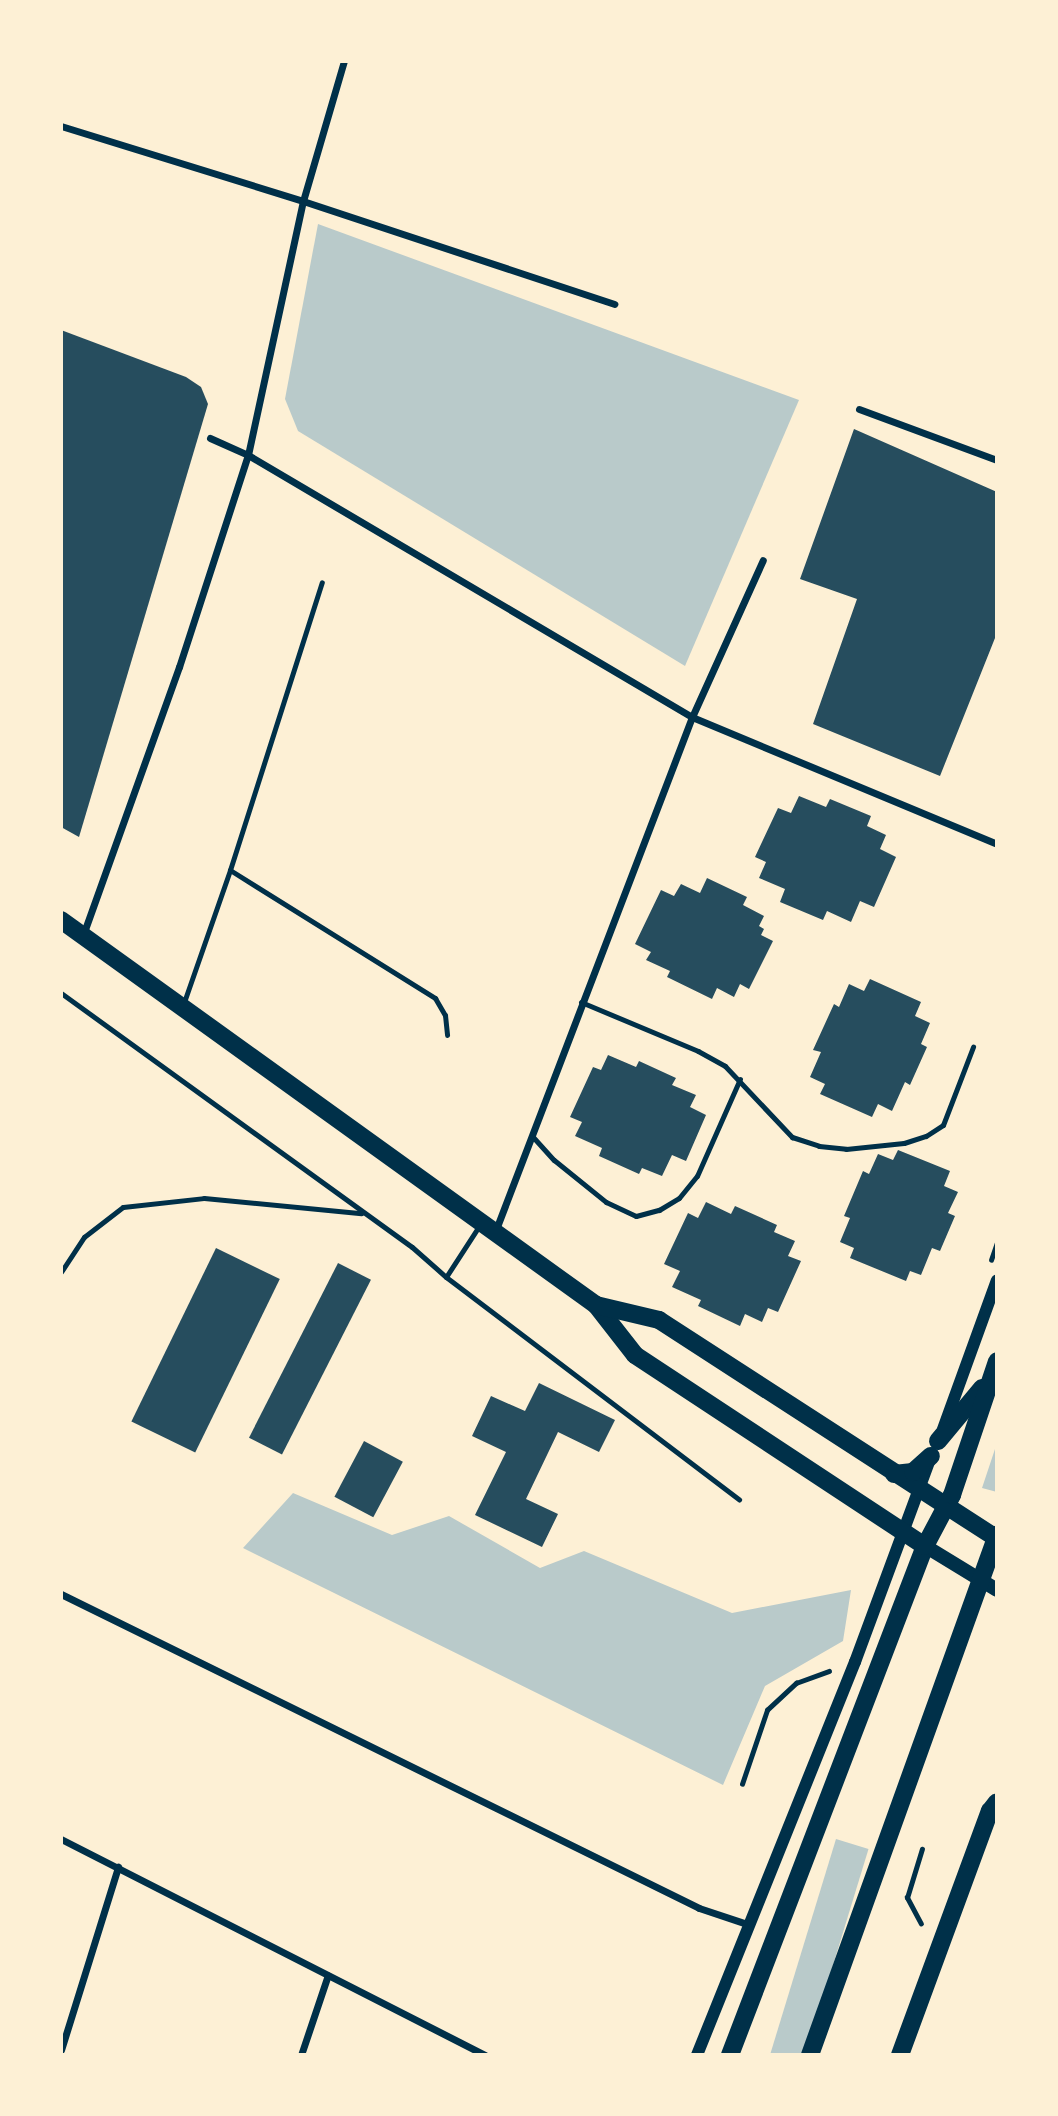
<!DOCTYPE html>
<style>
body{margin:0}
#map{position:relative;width:1058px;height:2116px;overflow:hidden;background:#fdf0d5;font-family:"PT Sans",sans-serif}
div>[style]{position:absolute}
.green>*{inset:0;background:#b9caca;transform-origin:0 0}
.building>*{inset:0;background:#264d5e;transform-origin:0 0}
.path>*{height:4.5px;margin:-2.25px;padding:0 2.25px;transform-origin:2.25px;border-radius:2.25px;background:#003049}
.service>*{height:5px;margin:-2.5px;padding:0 2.5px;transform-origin:2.5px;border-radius:2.5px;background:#003049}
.minor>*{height:7px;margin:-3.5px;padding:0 3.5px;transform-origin:3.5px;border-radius:3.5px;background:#003049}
.tertiary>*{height:12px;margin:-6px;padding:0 6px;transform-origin:6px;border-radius:6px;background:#003049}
.secondary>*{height:14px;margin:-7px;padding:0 7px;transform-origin:7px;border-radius:7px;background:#003049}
.primary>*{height:18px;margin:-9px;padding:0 9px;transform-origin:9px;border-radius:9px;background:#003049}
span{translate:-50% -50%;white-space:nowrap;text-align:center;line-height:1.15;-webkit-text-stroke:5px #fdf0d5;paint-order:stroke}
.frame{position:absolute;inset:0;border:63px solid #fdf0d5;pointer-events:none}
</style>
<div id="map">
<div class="green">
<i style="clip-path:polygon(318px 224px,799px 400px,685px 666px,298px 431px,285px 399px)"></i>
<i style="clip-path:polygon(997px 1443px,997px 1492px,982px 1488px)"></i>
<i style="clip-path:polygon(293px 1493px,392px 1535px,449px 1516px,540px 1568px,584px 1551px,732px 1613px,851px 1590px,843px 1641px,765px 1686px,723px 1785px,243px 1548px)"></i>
<i style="left:836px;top:1839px;width:34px;height:231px;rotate:17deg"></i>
</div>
<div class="building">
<i style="clip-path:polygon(61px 330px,186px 377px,201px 387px,208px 404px,79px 837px,61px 827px)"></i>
<i style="clip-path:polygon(854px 429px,997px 492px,997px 633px,940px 776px,813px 724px,857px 599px,800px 579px)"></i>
<i style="clip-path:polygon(799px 796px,826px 807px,830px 799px,871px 816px,867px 826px,886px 835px,880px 849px,896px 857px,874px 907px,860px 901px,851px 922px,827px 911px,823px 920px,780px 902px,785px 889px,759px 878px,766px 862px,755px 857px,778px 808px,791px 813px)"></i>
<i style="clip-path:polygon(707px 878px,747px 897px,743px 905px,764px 916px,759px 926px,764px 929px,761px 935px,773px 941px,749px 989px,740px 984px,734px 997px,717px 988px,712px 999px,667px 977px,670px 971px,646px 960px,651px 952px,635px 944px,661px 890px,674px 896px,681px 884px,700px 893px)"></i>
<i style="clip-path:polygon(870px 979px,921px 1002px,915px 1016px,930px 1023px,921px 1044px,927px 1047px,910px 1085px,905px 1082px,892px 1111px,878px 1104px,872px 1117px,820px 1094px,825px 1084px,810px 1077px,821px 1052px,813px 1050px,834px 1004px,839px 1007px,849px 984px,864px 991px)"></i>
<i style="clip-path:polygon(608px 1055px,636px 1067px,639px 1061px,676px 1078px,672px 1085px,696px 1095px,690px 1107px,706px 1115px,686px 1161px,672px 1155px,662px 1176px,642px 1168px,639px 1174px,599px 1156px,602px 1148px,575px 1136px,582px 1122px,570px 1117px,593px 1067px,601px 1070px)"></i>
<i style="clip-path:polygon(898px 1150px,950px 1171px,944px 1186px,958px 1192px,948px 1213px,955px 1216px,940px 1251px,932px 1248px,921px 1275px,910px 1271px,906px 1281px,850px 1258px,854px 1248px,840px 1242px,850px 1218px,844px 1216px,863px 1171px,869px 1174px,878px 1154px,893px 1160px)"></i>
<i style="clip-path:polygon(706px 1202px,731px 1214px,735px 1206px,777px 1225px,774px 1232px,795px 1241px,788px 1256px,801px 1261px,778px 1312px,768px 1308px,762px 1322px,745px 1314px,740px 1326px,698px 1306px,701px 1300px,672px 1287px,680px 1271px,664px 1264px,688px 1213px,698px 1218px)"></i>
<i style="left:216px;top:1248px;width:71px;height:193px;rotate:26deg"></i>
<i style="left:338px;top:1263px;width:37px;height:196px;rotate:27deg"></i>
<i style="clip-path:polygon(539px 1383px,615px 1420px,599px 1452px,558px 1432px,526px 1499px,558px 1514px,542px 1547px,475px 1515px,506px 1452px,472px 1436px,491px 1396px,525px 1411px)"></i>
<i style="left:364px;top:1441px;width:44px;height:63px;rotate:28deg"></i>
</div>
<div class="path">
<i style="left:991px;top:1260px;width:18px;rotate:-71deg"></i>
<i style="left:742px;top:1784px;width:78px;rotate:-71.3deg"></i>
<i style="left:767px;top:1710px;width:40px;rotate:-43deg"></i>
<i style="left:796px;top:1683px;width:35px;rotate:-20deg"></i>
<i style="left:921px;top:1924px;width:30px;rotate:-118deg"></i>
<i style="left:907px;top:1898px;width:51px;rotate:-73deg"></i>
</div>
<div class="service">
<i style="left:230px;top:870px;width:242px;rotate:32deg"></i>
<i style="left:435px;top:998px;width:20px;rotate:60deg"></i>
<i style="left:445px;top:1015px;width:20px;rotate:84deg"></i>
<i style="left:61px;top:993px;width:433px;rotate:35.9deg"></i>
<i style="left:412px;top:1247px;width:45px;rotate:41.4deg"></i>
<i style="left:446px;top:1277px;width:61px;rotate:-57.1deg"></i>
<i style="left:581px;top:1002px;width:127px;rotate:22.7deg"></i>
<i style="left:698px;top:1051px;width:31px;rotate:29deg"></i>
<i style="left:725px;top:1066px;width:98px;rotate:46.7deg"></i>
<i style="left:792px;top:1137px;width:28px;rotate:18deg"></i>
<i style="left:819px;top:1146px;width:27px;rotate:6deg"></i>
<i style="left:846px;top:1149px;width:58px;rotate:-5.9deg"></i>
<i style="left:904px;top:1143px;width:23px;rotate:-18deg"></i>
<i style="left:926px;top:1136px;width:20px;rotate:-33deg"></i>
<i style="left:943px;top:1125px;width:84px;rotate:-69deg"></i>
<i style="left:183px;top:1005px;width:143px;rotate:-70.8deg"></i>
<i style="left:230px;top:870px;width:302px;rotate:-72.3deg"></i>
<i style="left:533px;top:1137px;width:31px;rotate:48deg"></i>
<i style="left:554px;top:1160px;width:67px;rotate:38.9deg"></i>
<i style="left:606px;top:1202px;width:33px;rotate:25deg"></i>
<i style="left:636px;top:1216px;width:24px;rotate:-15deg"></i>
<i style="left:659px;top:1210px;width:23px;rotate:-31deg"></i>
<i style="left:679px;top:1198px;width:28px;rotate:-51deg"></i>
<i style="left:697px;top:1176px;width:106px;rotate:-66.1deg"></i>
<i style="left:61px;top:1272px;width:42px;rotate:-56.7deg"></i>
<i style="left:84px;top:1237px;width:49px;rotate:-37.6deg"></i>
<i style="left:123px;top:1207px;width:81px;rotate:-6.3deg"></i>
<i style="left:204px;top:1198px;width:158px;rotate:5.5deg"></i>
<i style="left:446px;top:1277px;width:368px;rotate:37.2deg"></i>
</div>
<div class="minor">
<i style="left:61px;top:126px;width:253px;rotate:17.2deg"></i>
<i style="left:303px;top:201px;width:328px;rotate:18.3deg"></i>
<i style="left:859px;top:409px;width:147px;rotate:20.3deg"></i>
<i style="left:210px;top:438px;width:42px;rotate:24.1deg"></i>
<i style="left:248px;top:455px;width:516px;rotate:30.54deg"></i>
<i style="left:692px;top:717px;width:330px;rotate:22.6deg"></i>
<i style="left:83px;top:935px;width:285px;rotate:-70.3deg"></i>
<i style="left:179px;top:667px;width:223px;rotate:-72deg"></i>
<i style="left:248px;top:455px;width:260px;rotate:-77.8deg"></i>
<i style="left:303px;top:201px;width:146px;rotate:-73.7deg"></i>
<i style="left:495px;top:1232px;width:551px;rotate:-69.07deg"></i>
<i style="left:692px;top:717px;width:172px;rotate:-65.7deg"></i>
<i style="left:61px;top:1594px;width:711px;rotate:26.2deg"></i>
<i style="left:699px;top:1908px;width:51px;rotate:18.4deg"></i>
<i style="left:61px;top:1839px;width:476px;rotate:27deg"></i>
<i style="left:61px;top:2050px;width:192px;rotate:-72.7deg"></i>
<i style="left:301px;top:2055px;width:84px;rotate:-71.4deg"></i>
</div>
<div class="tertiary">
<i style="left:943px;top:1429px;width:158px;rotate:-70.1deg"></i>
<i style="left:697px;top:2055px;width:424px;rotate:-68.1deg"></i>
<i style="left:855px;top:1662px;width:216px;rotate:-69.7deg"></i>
</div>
<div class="secondary">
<i style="left:925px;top:1546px;width:84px;rotate:31.4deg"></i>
</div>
<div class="primary">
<i style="left:61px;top:920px;width:659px;rotate:35.74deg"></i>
<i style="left:596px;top:1305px;width:63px;rotate:52deg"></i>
<i style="left:635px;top:1355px;width:347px;rotate:33.4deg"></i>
<i style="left:596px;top:1305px;width:65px;rotate:13.4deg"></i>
<i style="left:659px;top:1320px;width:401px;rotate:32.9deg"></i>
<i style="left:938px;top:1441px;width:69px;rotate:-50.3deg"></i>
<i style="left:894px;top:1474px;width:19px;rotate:-6deg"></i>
<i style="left:913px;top:1472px;width:24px;rotate:-42deg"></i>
<i style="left:730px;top:2055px;width:545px;rotate:-69.04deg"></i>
<i style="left:925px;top:1546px;width:58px;rotate:-62.1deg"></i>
<i style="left:952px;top:1495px;width:141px;rotate:-71.4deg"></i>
<i style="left:810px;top:2055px;width:553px;rotate:-70.22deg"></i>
<i style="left:900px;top:2055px;width:260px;rotate:-69.8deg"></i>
<i style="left:990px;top:1811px;width:11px;rotate:-52deg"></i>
</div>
<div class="frame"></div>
</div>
